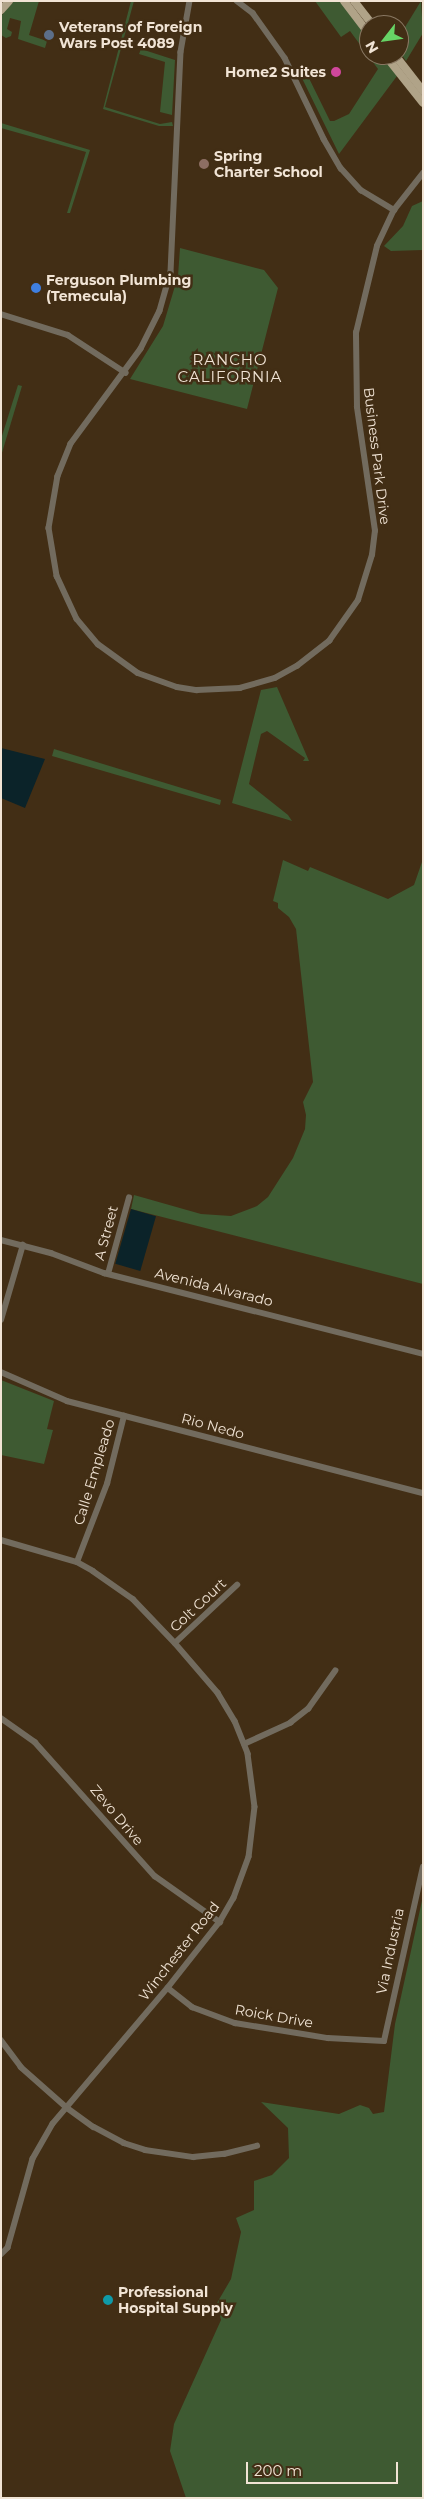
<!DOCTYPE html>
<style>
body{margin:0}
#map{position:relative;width:424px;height:2499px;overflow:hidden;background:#422e15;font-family:Montserrat,sans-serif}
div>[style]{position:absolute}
.green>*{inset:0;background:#3e5a32}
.water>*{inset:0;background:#0b2329;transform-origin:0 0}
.minor>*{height:5.5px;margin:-2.75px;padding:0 2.75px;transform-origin:2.75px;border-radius:2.75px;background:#726b5e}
.major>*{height:8px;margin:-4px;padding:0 4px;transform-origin:4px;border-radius:4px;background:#b0a388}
.dots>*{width:14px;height:14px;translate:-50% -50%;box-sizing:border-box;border:2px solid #422e15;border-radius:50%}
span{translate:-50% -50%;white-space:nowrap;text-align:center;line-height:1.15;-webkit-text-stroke:5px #422e15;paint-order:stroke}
.poi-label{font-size:14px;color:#f1e4d5;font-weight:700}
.left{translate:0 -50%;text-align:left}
.right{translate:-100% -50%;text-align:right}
.street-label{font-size:14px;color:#f1e4d5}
.neighbourhood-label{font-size:15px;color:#f1e4d5;letter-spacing:1px}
.frame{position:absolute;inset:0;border:2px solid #f1e4d5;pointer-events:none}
.north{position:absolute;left:359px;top:15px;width:50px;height:50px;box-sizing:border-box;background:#422e15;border:1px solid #887762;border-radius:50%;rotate:240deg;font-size:14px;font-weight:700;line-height:20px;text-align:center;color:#f1e4d5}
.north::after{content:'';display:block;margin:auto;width:18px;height:22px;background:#67d466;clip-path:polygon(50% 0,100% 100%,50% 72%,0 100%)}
.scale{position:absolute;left:246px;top:2462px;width:152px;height:22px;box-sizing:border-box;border:2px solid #f1e4d5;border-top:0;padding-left:6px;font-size:15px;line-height:18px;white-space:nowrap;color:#f1e4d5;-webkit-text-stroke:4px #422e15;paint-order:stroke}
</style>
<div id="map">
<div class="green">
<i style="clip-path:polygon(14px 1px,39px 1px,29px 35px,47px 41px,45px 48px,18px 39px,21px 21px,10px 18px,7px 29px,12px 32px,11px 36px,6px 38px,1px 35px,1px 16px)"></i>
<i style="clip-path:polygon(131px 1px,134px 1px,105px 107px,160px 124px,172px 122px,173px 126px,159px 126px,103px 109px)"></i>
<i style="clip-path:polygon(315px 1px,340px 1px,369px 40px,369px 55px,381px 55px,397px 76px,339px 154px,298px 70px,303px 66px,330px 121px,334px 121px,349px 114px,378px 69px,350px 31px,341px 37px)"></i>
<i style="clip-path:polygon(421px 1px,423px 33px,406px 61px,399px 51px,399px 37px)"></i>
<i style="clip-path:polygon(141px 49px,175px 60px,172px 115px,160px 112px,165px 62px,139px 54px)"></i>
<i style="clip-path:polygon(1px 123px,90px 150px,70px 213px,67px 213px,86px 152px,1px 128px)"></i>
<i style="clip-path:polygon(423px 201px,423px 250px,391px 251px,384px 246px,403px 226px,412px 206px)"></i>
<i style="clip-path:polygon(180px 248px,264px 270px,278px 288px,247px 409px,130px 379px,163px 326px,178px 276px)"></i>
<i style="clip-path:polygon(18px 385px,22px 386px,1px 456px,1px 439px)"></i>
<i style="clip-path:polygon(277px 687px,309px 761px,303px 761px,305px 758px,267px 731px,261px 734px,249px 784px,288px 815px,292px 821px,232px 803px,261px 690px)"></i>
<i style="clip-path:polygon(54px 749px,221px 800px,220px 805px,52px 756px)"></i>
<i style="clip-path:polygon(423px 859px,423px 1284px,131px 1209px,134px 1195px,201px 1214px,231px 1216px,257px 1206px,268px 1197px,293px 1158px,305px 1129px,306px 1115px,303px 1102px,313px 1082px,296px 929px,289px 917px,278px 908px,278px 903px,273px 901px,283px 860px,308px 871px,310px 867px,388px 899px,414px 885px)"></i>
<i style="clip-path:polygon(1px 1380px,54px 1401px,47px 1429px,53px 1430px,44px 1464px,1px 1455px)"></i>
<i style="clip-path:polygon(423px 1896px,423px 2498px,186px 2498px,170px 2451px,174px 2424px,221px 2320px,217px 2303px,231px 2279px,241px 2232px,236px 2218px,254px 2210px,254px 2181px,272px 2175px,289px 2158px,288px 2128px,261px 2102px,339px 2114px,360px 2105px,369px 2108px,373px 2114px,384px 2112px,395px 2024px)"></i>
</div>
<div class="water">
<i style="clip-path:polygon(1px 748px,45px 759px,25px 808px,1px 798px)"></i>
<i style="left:131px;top:1209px;width:26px;height:57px;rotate:16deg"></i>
</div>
<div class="minor">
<i style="left:190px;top:1px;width:52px;rotate:100deg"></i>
<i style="left:181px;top:52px;width:220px;rotate:92.6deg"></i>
<i style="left:171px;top:272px;width:41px;rotate:105.8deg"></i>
<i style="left:160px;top:311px;width:42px;rotate:116.6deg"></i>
<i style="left:141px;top:349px;width:118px;rotate:126.4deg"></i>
<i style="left:71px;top:444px;width:35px;rotate:112deg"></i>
<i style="left:58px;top:476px;width:53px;rotate:99.8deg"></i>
<i style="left:49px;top:528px;width:49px;rotate:80.5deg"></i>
<i style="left:57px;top:576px;width:47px;rotate:65.1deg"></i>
<i style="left:77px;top:619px;width:33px;rotate:50deg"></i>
<i style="left:98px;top:644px;width:49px;rotate:35.9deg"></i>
<i style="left:138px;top:673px;width:41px;rotate:19.7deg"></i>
<i style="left:177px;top:687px;width:20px;rotate:9deg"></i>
<i style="left:197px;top:690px;width:43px;rotate:-2.7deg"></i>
<i style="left:240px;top:688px;width:36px;rotate:-16deg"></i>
<i style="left:275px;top:678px;width:25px;rotate:-29deg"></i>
<i style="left:297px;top:666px;width:41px;rotate:-38deg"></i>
<i style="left:329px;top:641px;width:50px;rotate:-54.7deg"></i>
<i style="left:358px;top:600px;width:47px;rotate:-72.7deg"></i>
<i style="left:372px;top:555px;width:24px;rotate:-83deg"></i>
<i style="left:375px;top:531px;width:125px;rotate:-98.3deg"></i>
<i style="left:357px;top:407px;width:74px;rotate:-90.8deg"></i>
<i style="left:356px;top:333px;width:89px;rotate:-76.4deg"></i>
<i style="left:377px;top:246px;width:40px;rotate:-65deg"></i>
<i style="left:394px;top:210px;width:47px;rotate:-51.9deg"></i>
<i style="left:237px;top:1px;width:20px;rotate:37deg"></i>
<i style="left:253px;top:13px;width:55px;rotate:54.6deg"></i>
<i style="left:285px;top:58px;width:90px;rotate:64.3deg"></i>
<i style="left:324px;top:139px;width:34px;rotate:60deg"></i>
<i style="left:341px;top:168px;width:30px;rotate:48deg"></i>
<i style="left:361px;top:190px;width:39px;rotate:31deg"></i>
<i style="left:1px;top:314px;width:70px;rotate:17.4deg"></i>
<i style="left:68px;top:335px;width:69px;rotate:33.2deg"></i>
<i style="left:1px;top:1240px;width:52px;rotate:14.6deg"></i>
<i style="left:51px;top:1253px;width:57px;rotate:20.7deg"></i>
<i style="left:104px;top:1273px;width:329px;rotate:14.2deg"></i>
<i style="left:108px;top:1274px;width:79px;rotate:-74.6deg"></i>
<i style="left:1px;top:1320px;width:78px;rotate:-73.7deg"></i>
<i style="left:1px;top:1372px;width:72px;rotate:23.7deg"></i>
<i style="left:67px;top:1401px;width:368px;rotate:14.5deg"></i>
<i style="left:1px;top:1540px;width:79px;rotate:16.1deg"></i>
<i style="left:77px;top:1562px;width:18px;rotate:29deg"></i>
<i style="left:93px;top:1571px;width:49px;rotate:35deg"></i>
<i style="left:133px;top:1599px;width:61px;rotate:46.3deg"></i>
<i style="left:175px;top:1643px;width:66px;rotate:49.3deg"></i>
<i style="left:218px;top:1693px;width:33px;rotate:59deg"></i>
<i style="left:235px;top:1721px;width:35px;rotate:68deg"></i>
<i style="left:248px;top:1754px;width:53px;rotate:82.5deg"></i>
<i style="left:255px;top:1807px;width:50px;rotate:96.8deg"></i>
<i style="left:249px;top:1857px;width:44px;rotate:110.1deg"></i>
<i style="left:234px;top:1898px;width:28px;rotate:120deg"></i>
<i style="left:220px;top:1922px;width:84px;rotate:128.2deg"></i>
<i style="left:168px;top:1988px;width:178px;rotate:130.2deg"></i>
<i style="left:53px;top:2124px;width:40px;rotate:119.7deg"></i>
<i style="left:33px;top:2159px;width:92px;rotate:105.7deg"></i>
<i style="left:8px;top:2248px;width:10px;rotate:135deg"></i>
<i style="left:77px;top:1562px;width:84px;rotate:-69deg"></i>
<i style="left:107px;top:1484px;width:70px;rotate:-76deg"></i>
<i style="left:175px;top:1643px;width:85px;rotate:-43.1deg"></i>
<i style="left:1px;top:1718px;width:42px;rotate:35.2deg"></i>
<i style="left:35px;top:1742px;width:180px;rotate:48.2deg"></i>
<i style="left:155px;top:1876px;width:80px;rotate:35.3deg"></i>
<i style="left:244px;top:1744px;width:51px;rotate:-24.5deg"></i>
<i style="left:290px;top:1723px;width:23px;rotate:-38deg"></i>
<i style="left:308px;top:1709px;width:47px;rotate:-54.6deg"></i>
<i style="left:168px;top:1988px;width:31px;rotate:38deg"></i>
<i style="left:192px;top:2007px;width:46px;rotate:20.4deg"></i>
<i style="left:235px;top:2023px;width:94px;rotate:9.2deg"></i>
<i style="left:328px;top:2038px;width:56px;rotate:3.1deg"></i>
<i style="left:384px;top:2041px;width:178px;rotate:-77.4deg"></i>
<i style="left:1px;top:2040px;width:34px;rotate:53deg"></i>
<i style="left:21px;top:2067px;width:60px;rotate:41.6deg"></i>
<i style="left:66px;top:2107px;width:34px;rotate:36deg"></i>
<i style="left:94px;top:2127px;width:34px;rotate:28deg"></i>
<i style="left:124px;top:2143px;width:22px;rotate:18deg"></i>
<i style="left:145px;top:2150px;width:49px;rotate:8.3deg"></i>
<i style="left:193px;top:2157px;width:31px;rotate:-6deg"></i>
<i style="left:224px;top:2154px;width:34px;rotate:-14deg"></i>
</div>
<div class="major">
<i style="left:344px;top:1px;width:41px;rotate:52.9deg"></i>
<i style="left:354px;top:1px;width:31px;rotate:52deg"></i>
<i style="left:1px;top:10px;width:12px;rotate:-48deg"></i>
<i style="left:385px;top:55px;width:61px;rotate:51.6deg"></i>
<i style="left:395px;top:55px;width:46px;rotate:52.1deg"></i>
</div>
<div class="dots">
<i style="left:49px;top:35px;background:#5c6f8a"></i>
<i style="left:336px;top:72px;background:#d1479c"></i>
<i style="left:204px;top:164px;background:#8d6e63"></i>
<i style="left:36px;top:288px;background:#3f7fe0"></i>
<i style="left:108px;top:2300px;background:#0f9aa8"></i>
</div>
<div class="poi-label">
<span class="left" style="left:59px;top:35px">Veterans of Foreign<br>Wars Post 4089</span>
<span class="right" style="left:326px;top:72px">Home2 Suites</span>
<span class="left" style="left:214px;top:164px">Spring<br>Charter School</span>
<span class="left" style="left:46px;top:288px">Ferguson Plumbing<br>(Temecula)</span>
<span class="left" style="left:118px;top:2300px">Professional<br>Hospital Supply</span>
</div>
<div class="street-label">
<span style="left:377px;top:456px;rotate:83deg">Business Park Drive</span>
<span style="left:106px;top:1233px;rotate:-75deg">A Street</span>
<span style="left:214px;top:1287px;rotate:14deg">Avenida Alvarado</span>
<span style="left:213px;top:1426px;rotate:15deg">Rio Nedo</span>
<span style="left:94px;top:1472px;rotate:-73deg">Calle Empleado</span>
<span style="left:198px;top:1605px;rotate:-43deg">Colt Court</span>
<span style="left:117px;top:1815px;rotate:50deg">Zevo Drive</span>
<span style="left:179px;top:1951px;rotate:-52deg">Winchester Road</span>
<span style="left:390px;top:1951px;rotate:-78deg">Via Industria</span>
<span style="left:274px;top:2016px;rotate:10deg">Roick Drive</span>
</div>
<div class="neighbourhood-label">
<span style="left:230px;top:368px">RANCHO<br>CALIFORNIA</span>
</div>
<div class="frame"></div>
<div class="north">N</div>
<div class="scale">200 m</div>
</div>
